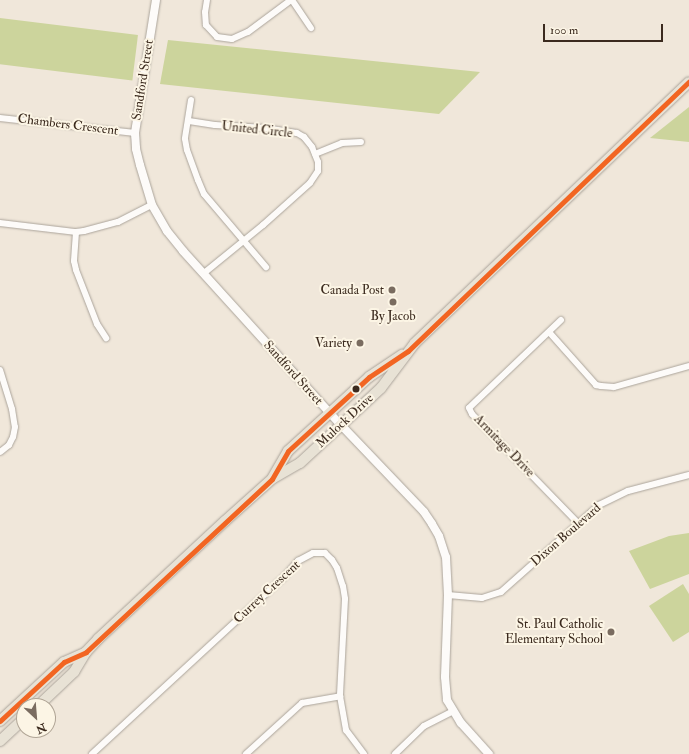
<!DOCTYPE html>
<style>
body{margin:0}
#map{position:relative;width:689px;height:754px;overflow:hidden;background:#f0e7da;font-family:"IM FELL Double Pica",serif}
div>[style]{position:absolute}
.green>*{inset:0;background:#ccd49c;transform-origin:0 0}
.roads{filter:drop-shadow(0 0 1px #aba49b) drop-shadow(0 0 1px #aba49b)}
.minor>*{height:6px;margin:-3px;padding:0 3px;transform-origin:3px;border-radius:3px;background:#fdfbf9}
.tertiary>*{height:8px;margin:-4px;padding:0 4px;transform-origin:4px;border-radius:4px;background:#fdfbf9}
.primary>*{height:10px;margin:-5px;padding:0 5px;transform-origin:5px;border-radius:5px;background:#e8e2d5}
.bus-1>*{height:5px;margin:-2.5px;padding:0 2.5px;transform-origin:2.5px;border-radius:2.5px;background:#f26522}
.dots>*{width:11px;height:11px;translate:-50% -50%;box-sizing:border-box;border:2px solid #fcf5e5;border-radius:50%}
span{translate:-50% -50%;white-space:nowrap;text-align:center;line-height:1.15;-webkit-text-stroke:4px #fcf5e5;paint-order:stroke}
.street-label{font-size:13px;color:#3b2a1e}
.poi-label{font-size:13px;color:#3b2a1e}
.right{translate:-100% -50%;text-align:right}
.north{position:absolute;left:16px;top:698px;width:40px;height:40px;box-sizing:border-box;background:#fcf5e5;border:1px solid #afa495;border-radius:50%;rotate:154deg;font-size:11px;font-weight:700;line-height:16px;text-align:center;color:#3b2a1e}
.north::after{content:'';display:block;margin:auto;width:14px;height:18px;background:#7a6c60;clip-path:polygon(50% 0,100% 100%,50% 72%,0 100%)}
.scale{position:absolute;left:543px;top:24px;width:120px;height:18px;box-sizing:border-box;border:2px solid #3b2a1e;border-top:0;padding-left:5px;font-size:12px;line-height:14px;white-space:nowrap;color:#3b2a1e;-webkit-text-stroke:3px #fcf5e5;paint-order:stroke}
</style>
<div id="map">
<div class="green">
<i style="left:0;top:18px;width:139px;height:46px;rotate:7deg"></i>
<i style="clip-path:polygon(168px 40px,480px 72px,439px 114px,160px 84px)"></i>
<i style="clip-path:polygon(689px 107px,689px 142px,650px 138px)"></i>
<i style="clip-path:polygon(689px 533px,689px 574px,650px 589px,629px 551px,669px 536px)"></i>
<i style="clip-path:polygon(683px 584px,689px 594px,689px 632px,673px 642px,649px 606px)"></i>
</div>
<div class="roads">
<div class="minor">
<i style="left:207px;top:0;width:12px;rotate:99deg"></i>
<i style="left:205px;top:12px;width:13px;rotate:86deg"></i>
<i style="left:206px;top:25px;width:16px;rotate:47deg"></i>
<i style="left:217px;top:37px;width:15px;rotate:8deg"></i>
<i style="left:232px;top:39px;width:17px;rotate:-24deg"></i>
<i style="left:248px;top:32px;width:54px;rotate:-36.7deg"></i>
<i style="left:292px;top:0;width:34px;rotate:56deg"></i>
<i style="left:191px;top:100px;width:39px;rotate:99deg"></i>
<i style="left:185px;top:139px;width:11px;rotate:80deg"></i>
<i style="left:187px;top:150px;width:32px;rotate:70deg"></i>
<i style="left:198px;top:180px;width:15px;rotate:67deg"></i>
<i style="left:204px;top:194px;width:96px;rotate:49.7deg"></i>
<i style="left:0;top:118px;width:136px;rotate:6.3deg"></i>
<i style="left:189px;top:121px;width:26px;rotate:9deg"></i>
<i style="left:215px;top:125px;width:50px;rotate:3.4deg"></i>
<i style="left:265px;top:128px;width:32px;rotate:9deg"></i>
<i style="left:297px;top:133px;width:8px;rotate:30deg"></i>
<i style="left:304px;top:137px;width:13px;rotate:51deg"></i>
<i style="left:312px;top:147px;width:16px;rotate:68deg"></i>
<i style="left:318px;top:162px;width:9px;rotate:90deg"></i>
<i style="left:318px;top:171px;width:14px;rotate:124deg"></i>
<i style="left:310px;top:183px;width:63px;rotate:138.2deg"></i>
<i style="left:263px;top:225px;width:77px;rotate:140.8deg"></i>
<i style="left:315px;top:154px;width:29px;rotate:-22deg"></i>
<i style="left:342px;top:143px;width:19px;rotate:-3deg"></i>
<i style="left:0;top:223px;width:77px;rotate:6.8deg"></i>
<i style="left:76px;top:232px;width:8px;rotate:-7deg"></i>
<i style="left:84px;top:231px;width:35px;rotate:-15deg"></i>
<i style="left:118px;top:222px;width:38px;rotate:-27deg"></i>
<i style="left:76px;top:232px;width:29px;rotate:94deg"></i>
<i style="left:74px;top:261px;width:9px;rotate:77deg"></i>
<i style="left:76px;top:270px;width:58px;rotate:68.7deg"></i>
<i style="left:97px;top:324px;width:17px;rotate:57deg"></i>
<i style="left:561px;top:320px;width:127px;rotate:136.3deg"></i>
<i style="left:469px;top:408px;width:7px;rotate:63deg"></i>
<i style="left:472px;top:414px;width:152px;rotate:45.8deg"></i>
<i style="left:549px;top:332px;width:71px;rotate:48.4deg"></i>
<i style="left:596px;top:385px;width:5px;rotate:11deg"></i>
<i style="left:601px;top:386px;width:13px;rotate:4deg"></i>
<i style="left:614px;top:387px;width:78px;rotate:-15.6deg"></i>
<i style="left:0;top:370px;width:41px;rotate:72.9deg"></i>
<i style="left:12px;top:409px;width:18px;rotate:81deg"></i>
<i style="left:15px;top:427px;width:10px;rotate:101deg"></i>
<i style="left:13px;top:437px;width:9px;rotate:117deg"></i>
<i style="left:9px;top:445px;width:11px;rotate:142deg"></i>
<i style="left:448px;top:595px;width:34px;rotate:5deg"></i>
<i style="left:482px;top:598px;width:20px;rotate:-18deg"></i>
<i style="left:501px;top:592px;width:131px;rotate:-41.6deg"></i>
<i style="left:599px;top:505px;width:32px;rotate:-26deg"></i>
<i style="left:628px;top:491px;width:63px;rotate:-14.7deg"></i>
<i style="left:92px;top:754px;width:260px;rotate:-42.7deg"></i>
<i style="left:283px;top:578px;width:23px;rotate:-49deg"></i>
<i style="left:298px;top:561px;width:17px;rotate:-28deg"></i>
<i style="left:313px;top:553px;width:12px"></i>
<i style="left:325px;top:553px;width:10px;rotate:45deg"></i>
<i style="left:332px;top:560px;width:9px;rotate:58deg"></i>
<i style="left:337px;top:568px;width:19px;rotate:72deg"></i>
<i style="left:343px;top:586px;width:13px;rotate:81deg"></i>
<i style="left:345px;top:599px;width:97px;rotate:93deg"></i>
<i style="left:340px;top:696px;width:35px;rotate:80deg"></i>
<i style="left:346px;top:730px;width:30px;rotate:53deg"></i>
<i style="left:246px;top:754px;width:76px;rotate:-42.3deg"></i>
<i style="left:302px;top:703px;width:39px;rotate:-10deg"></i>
<i style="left:395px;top:754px;width:40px;rotate:-44deg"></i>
<i style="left:424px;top:726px;width:33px;rotate:-27deg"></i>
</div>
<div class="tertiary">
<i style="left:156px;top:0;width:135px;rotate:99deg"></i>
<i style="left:135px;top:133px;width:16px;rotate:86deg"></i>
<i style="left:136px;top:149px;width:16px;rotate:76deg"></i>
<i style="left:140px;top:165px;width:42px;rotate:73.3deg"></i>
<i style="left:152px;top:205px;width:30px;rotate:60deg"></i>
<i style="left:167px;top:231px;width:26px;rotate:51deg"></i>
<i style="left:183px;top:251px;width:235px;rotate:47.8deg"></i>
<i style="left:341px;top:425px;width:120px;rotate:46.3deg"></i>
<i style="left:424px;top:512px;width:14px;rotate:56deg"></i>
<i style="left:432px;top:524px;width:14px;rotate:60deg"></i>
<i style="left:439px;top:536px;width:22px;rotate:72deg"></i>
<i style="left:446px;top:557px;width:38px;rotate:87deg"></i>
<i style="left:448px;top:595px;width:82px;rotate:92.1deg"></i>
<i style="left:445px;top:677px;width:23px;rotate:85deg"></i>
<i style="left:447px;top:700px;width:27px;rotate:59deg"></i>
<i style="left:461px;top:723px;width:42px;rotate:47.9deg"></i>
</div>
<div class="primary">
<i style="left:273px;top:477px;width:30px;rotate:-60deg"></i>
<i style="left:288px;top:451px;width:110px;rotate:-42.4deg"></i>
<i style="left:369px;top:377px;width:40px;rotate:-34deg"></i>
<i style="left:38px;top:706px;width:50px;rotate:-43.4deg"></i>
<i style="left:74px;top:672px;width:23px;rotate:-59deg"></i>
<i style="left:86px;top:652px;width:18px;rotate:-47deg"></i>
<i style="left:98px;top:639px;width:173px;rotate:-42.9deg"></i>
<i style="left:225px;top:521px;width:63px;rotate:-41.8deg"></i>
<i style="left:272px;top:479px;width:32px;rotate:-30deg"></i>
<i style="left:300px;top:463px;width:110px;rotate:-42.8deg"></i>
<i style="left:381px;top:388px;width:56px;rotate:-52.9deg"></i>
<i style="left:415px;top:343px;width:378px;rotate:-43.6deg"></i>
<i style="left:0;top:721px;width:87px;rotate:-42.7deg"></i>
<i style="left:64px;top:662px;width:24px;rotate:-24deg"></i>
<i style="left:0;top:741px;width:33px;rotate:-43deg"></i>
</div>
</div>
<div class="bus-1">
<i style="left:0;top:721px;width:87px;rotate:-42.7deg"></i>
<i style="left:64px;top:662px;width:24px;rotate:-24deg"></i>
<i style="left:86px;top:652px;width:254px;rotate:-42.9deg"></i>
<i style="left:272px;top:479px;width:32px;rotate:-60deg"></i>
<i style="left:288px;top:451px;width:110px;rotate:-42.4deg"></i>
<i style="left:369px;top:377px;width:47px;rotate:-33.7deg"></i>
<i style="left:408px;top:351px;width:389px;rotate:-43.8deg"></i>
</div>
<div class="dots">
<i style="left:392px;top:290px;background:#7a6c60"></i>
<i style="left:393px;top:302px;background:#7a6c60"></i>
<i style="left:360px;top:343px;background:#7a6c60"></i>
<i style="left:356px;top:389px;background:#3b2a1e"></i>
<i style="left:611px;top:632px;background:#7a6c60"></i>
</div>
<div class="street-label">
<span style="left:143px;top:80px;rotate:-81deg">Sandford Street</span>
<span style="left:68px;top:125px;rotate:7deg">Chambers Crescent</span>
<span style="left:257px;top:130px;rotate:6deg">United Circle</span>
<span style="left:293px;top:373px;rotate:48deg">Sandford Street</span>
<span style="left:345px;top:421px;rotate:-43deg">Mulock Drive</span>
<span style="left:504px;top:446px;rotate:46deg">Armitage Drive</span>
<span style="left:566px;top:535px;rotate:-41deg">Dixon Boulevard</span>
<span style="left:267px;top:592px;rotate:-43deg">Currey Crescent</span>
</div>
<div class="poi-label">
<span class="right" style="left:384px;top:290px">Canada Post</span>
<span style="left:393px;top:316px">By Jacob</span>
<span class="right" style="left:352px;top:343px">Variety</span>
<span class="right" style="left:603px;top:632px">St. Paul Catholic<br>Elementary School</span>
</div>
<div class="north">N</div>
<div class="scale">100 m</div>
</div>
